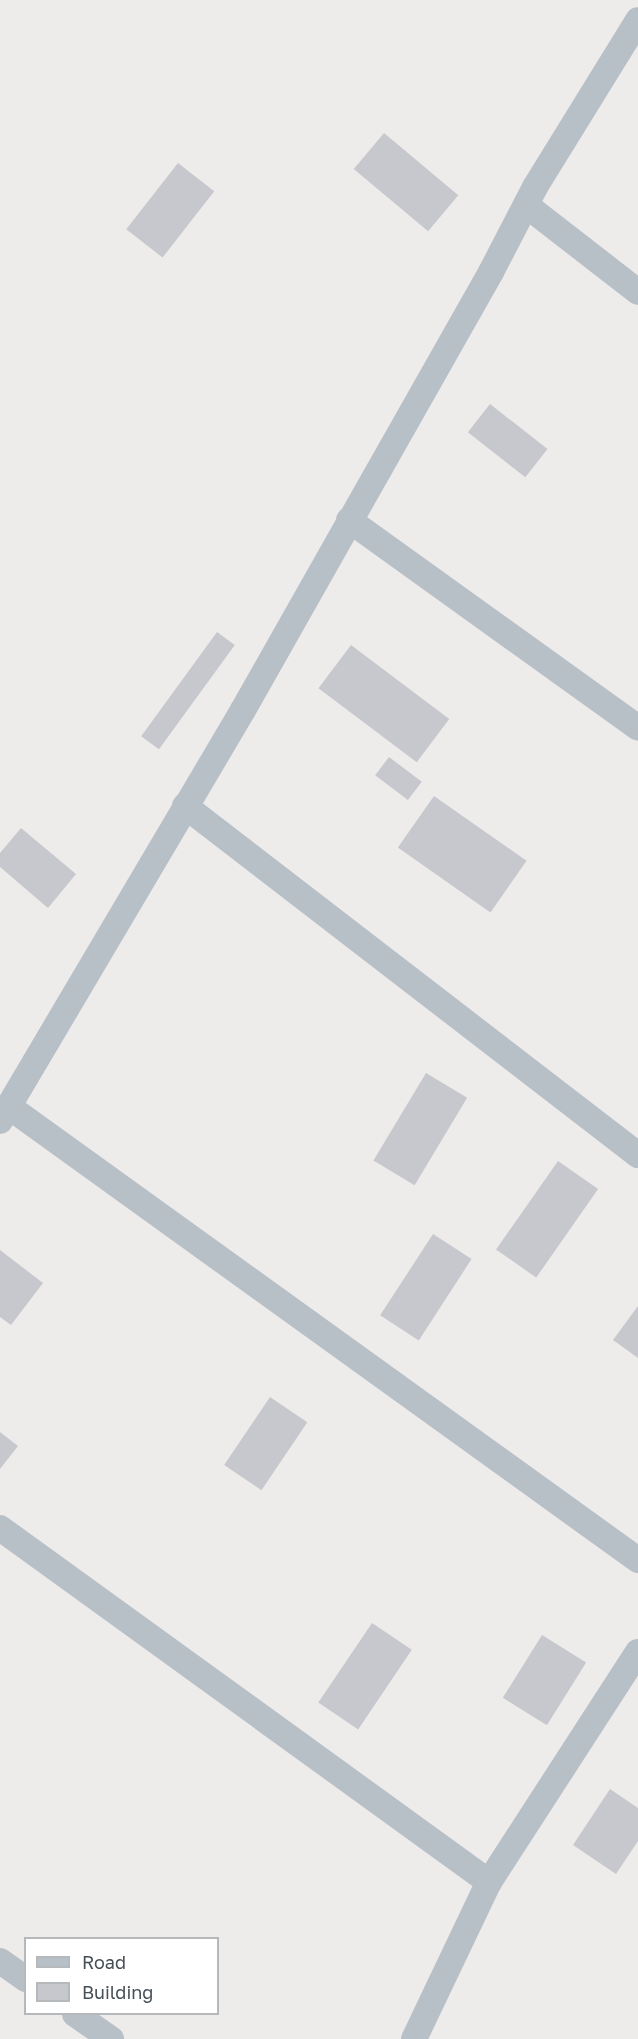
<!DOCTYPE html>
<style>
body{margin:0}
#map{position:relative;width:638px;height:2039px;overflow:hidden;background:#eeebeb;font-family:"Golos Text",sans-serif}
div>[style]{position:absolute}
.building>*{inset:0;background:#c6c8ce;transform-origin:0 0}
.street>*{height:26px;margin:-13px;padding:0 13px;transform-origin:13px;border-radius:13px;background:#b8c0c7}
span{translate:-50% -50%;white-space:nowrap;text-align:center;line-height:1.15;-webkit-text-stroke:4.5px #fff;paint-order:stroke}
.legend{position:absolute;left:24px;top:1937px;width:195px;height:78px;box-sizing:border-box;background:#fff;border:2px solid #b5b9bb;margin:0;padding:8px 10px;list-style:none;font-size:18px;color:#464f56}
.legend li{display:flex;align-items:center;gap:12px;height:30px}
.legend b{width:30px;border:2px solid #b5b9bb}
</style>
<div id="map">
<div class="building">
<i style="left:384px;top:133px;width:97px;height:47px;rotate:40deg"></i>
<i style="left:178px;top:163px;width:46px;height:84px;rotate:38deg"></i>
<i style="left:490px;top:404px;width:73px;height:36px;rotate:38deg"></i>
<i style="left:217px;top:632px;width:22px;height:129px;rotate:36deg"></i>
<i style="left:351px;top:645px;width:123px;height:54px;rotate:37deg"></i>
<i style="left:389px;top:757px;width:41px;height:23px;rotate:37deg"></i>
<i style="left:434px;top:796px;width:113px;height:63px;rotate:35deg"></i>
<i style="clip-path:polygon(21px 828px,76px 874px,48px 908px,0 867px,0 853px)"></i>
<i style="left:426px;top:1073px;width:48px;height:102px;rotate:31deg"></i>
<i style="left:558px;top:1161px;width:49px;height:108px;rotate:35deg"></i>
<i style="left:433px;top:1234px;width:46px;height:97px;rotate:33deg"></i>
<i style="clip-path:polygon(0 1250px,43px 1283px,11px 1325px,0 1317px)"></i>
<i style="clip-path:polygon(638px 1306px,638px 1358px,613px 1340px)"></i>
<i style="left:270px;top:1397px;width:45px;height:82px;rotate:34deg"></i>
<i style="clip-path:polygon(0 1432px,18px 1446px,0 1469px)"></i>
<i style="left:372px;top:1623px;width:48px;height:96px;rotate:34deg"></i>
<i style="left:542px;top:1635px;width:52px;height:74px;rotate:32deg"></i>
<i style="clip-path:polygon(610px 1789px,638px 1808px,638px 1841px,616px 1874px,573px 1845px)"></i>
</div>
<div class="street">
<i style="left:526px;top:205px;width:142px;rotate:37.8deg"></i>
<i style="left:349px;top:520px;width:356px;rotate:35.7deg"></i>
<i style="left:185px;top:806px;width:572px;rotate:37.61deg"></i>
<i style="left:8px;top:1106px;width:777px;rotate:35.78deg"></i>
<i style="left:0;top:1121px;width:477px;rotate:-59.4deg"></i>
<i style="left:243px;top:710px;width:503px;rotate:-60.48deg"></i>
<i style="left:491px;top:272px;width:96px;rotate:-62.6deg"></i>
<i style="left:535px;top:187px;width:196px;rotate:-58.3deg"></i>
<i style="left:0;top:1528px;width:604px;rotate:35.9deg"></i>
<i style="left:0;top:1961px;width:32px;rotate:35deg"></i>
<i style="left:75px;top:2014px;width:44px;rotate:34.8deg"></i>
<i style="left:414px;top:2039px;width:174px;rotate:-64.5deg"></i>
<i style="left:489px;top:1882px;width:274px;rotate:-57.1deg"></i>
</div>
<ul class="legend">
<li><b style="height:8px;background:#b8c0c7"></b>Road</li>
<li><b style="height:16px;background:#c6c8ce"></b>Building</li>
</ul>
</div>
